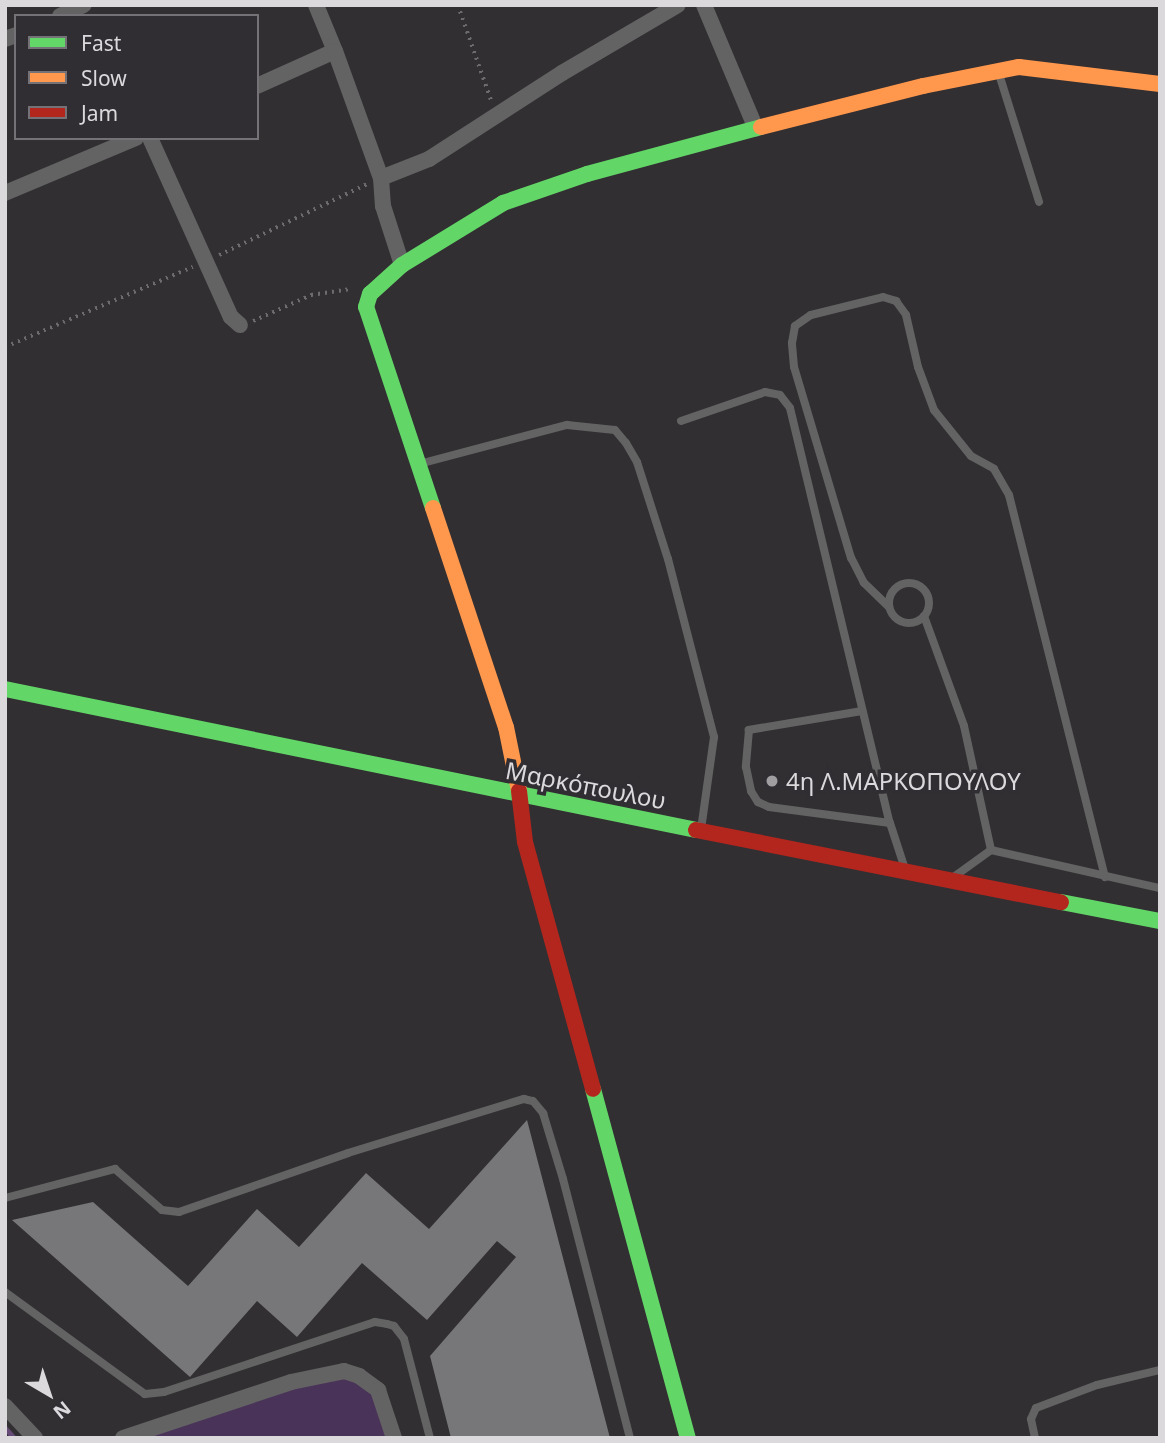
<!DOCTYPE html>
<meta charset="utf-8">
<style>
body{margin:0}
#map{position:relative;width:1165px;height:1443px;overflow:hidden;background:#312f32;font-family:"Noto Sans",sans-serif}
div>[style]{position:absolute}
.green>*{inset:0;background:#4a3358}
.stream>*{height:5px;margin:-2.5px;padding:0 2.5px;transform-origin:2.5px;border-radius:2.5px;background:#664b76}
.building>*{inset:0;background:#777678}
.path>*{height:3.5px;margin-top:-1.75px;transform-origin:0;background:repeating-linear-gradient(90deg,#6c6b6d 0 2px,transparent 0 7px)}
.lane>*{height:8px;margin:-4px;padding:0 4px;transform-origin:4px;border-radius:4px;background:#646364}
.lane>.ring{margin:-4px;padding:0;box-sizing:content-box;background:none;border:8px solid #646364;border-radius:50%}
.street>*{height:16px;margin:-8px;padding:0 8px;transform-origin:8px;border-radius:8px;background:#646364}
.fast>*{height:16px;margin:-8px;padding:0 8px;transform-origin:8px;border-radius:8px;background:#63d668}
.slow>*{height:16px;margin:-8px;padding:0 8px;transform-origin:8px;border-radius:8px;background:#ff974d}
.jam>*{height:16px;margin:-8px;padding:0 8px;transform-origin:8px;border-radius:8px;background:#b3261e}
.dots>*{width:19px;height:19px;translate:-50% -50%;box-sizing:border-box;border:4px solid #312e33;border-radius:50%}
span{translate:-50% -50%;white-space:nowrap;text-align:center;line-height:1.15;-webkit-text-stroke:7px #312e33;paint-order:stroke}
.poi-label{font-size:24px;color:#dbd9dc}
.left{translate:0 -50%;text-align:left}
.street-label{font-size:24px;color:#dbd9dc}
.frame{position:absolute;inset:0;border:7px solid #dbd9dc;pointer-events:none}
.legend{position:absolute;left:14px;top:14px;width:245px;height:126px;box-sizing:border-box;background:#312e33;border:2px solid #757277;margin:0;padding:9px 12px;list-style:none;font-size:21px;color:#dbd9dc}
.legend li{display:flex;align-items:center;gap:14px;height:35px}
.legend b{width:35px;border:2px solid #757277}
.north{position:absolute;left:14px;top:1359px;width:70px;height:70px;-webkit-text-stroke:5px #312e33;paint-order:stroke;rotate:141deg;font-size:19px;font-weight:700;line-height:28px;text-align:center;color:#dbd9dc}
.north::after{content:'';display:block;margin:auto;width:24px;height:32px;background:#dbd9dc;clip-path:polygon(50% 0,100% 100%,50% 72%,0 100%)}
</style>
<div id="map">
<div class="green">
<i style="clip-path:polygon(352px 1378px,375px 1394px,386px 1438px,142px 1438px,311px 1382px)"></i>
</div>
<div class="stream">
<i style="left:5px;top:1428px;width:13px;rotate:48deg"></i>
</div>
<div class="building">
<i style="clip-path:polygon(527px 1120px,610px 1438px,451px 1438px,430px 1356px,516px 1257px,497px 1241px,427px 1320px,362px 1263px,297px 1337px,257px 1301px,190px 1377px,12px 1220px,93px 1202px,188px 1286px,257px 1209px,299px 1247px,366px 1173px,429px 1229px)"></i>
</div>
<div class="path">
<i style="left:458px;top:5px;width:101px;rotate:70.8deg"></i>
<i style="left:219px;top:255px;width:164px;rotate:-25.6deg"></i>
<i style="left:253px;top:321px;width:64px;rotate:-24.1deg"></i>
<i style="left:311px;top:295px;width:40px;rotate:-8.5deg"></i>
<i style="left:5px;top:347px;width:204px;rotate:-23.1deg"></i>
</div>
<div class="lane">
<i style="left:999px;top:74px;width:134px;rotate:72.6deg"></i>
<i style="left:681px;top:421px;width:89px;rotate:-19deg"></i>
<i style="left:765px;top:392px;width:15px;rotate:11deg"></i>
<i style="left:780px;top:395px;width:16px;rotate:52deg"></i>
<i style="left:790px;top:408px;width:427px;rotate:76.5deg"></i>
<i style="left:890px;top:823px;width:48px;rotate:71.9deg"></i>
<i style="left:419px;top:464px;width:153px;rotate:-14.8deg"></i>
<i style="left:567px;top:425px;width:48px;rotate:5.9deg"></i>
<i style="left:615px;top:430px;width:17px;rotate:50deg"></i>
<i style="left:626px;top:443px;width:22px;rotate:60deg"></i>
<i style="left:637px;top:462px;width:102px;rotate:72.3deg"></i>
<i style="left:668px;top:559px;width:184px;rotate:75.5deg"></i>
<i style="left:714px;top:737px;width:94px;rotate:98deg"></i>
<i class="ring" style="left:889px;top:583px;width:32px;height:32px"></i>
<i style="left:889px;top:607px;width:35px;rotate:-136deg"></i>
<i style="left:864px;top:583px;width:28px;rotate:-117deg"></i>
<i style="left:851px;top:558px;width:199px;rotate:-106.6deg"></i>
<i style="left:794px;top:367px;width:24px;rotate:-95deg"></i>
<i style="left:792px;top:343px;width:17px;rotate:-80deg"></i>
<i style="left:795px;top:326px;width:19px;rotate:-35deg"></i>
<i style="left:811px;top:315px;width:74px;rotate:-14deg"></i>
<i style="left:883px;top:297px;width:14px;rotate:17deg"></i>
<i style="left:896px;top:301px;width:17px;rotate:54deg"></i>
<i style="left:906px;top:315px;width:53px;rotate:77deg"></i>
<i style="left:918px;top:367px;width:46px;rotate:69.6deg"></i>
<i style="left:934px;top:410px;width:59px;rotate:51.2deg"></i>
<i style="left:971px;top:456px;width:26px;rotate:29deg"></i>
<i style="left:994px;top:469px;width:30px;rotate:60deg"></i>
<i style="left:1009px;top:495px;width:394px;rotate:75.9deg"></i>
<i style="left:924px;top:616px;width:117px;rotate:70deg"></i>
<i style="left:964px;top:726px;width:127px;rotate:77.7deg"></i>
<i style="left:862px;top:711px;width:115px;rotate:170.5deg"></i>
<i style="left:749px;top:730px;width:37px;rotate:95deg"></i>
<i style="left:746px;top:767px;width:25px;rotate:78deg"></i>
<i style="left:751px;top:791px;width:13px;rotate:58deg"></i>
<i style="left:758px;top:802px;width:12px;rotate:24deg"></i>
<i style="left:769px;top:807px;width:122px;rotate:7.5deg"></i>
<i style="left:955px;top:876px;width:44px;rotate:-35.8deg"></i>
<i style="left:991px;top:850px;width:173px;rotate:12.7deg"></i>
<i style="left:5px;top:1198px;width:114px;rotate:-14.8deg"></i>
<i style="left:115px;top:1169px;width:62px;rotate:41.1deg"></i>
<i style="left:162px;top:1210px;width:17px;rotate:7deg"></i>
<i style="left:179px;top:1212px;width:179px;rotate:-19.2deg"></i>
<i style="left:348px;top:1153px;width:184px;rotate:-17.1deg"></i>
<i style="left:524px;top:1099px;width:9px;rotate:13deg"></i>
<i style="left:533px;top:1101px;width:16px;rotate:50deg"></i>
<i style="left:543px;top:1113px;width:69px;rotate:73.1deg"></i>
<i style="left:563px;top:1179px;width:268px;rotate:75.5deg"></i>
<i style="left:5px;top:1292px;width:173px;rotate:36.1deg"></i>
<i style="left:145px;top:1394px;width:19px;rotate:-6deg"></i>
<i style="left:164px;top:1392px;width:222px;rotate:-18.4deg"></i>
<i style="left:375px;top:1322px;width:12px;rotate:9deg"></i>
<i style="left:387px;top:1324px;width:7px;rotate:16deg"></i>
<i style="left:394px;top:1326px;width:16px;rotate:52deg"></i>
<i style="left:404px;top:1339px;width:102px;rotate:75.3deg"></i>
<i style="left:1035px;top:1438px;width:19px;rotate:-102deg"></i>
<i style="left:1031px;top:1419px;width:12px;rotate:-66deg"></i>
<i style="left:1036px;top:1408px;width:65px;rotate:-20.7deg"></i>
<i style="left:1097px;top:1385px;width:65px;rotate:-13.4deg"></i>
</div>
<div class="street">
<i style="left:316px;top:5px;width:50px;rotate:67.6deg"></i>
<i style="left:704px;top:5px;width:134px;rotate:67.2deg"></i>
<i style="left:60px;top:16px;width:26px;rotate:-25deg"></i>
<i style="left:5px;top:39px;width:12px;rotate:-20deg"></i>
<i style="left:257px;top:86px;width:85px;rotate:-24.2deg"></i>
<i style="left:335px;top:51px;width:135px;rotate:70.1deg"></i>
<i style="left:381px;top:178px;width:28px;rotate:86deg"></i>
<i style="left:383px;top:206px;width:62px;rotate:72.1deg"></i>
<i style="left:150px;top:138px;width:196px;rotate:65.7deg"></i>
<i style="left:231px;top:317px;width:12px;rotate:42deg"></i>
<i style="left:381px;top:178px;width:52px;rotate:-21.6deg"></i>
<i style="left:429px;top:159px;width:158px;rotate:-32.9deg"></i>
<i style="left:562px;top:73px;width:134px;rotate:-30.4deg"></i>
<i style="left:5px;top:193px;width:142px;rotate:-22.8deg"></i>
<i style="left:5px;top:1406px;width:44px;rotate:46.8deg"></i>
<i style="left:123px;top:1438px;width:177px;rotate:-18.4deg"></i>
<i style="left:291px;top:1382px;width:54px;rotate:-11.7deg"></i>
<i style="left:344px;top:1371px;width:16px;rotate:18deg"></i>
<i style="left:359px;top:1376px;width:24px;rotate:36deg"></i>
<i style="left:378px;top:1390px;width:51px;rotate:71.6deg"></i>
</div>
<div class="fast">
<i style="left:433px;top:508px;width:212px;rotate:-108.4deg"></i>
<i style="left:366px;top:307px;width:14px;rotate:-73deg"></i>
<i style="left:370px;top:294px;width:43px;rotate:-42.2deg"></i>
<i style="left:402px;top:265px;width:119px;rotate:-31.5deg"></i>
<i style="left:503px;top:203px;width:89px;rotate:-19deg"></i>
<i style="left:587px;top:174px;width:180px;rotate:-15.1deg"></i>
<i style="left:5px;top:689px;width:705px;rotate:11.53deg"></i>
<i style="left:1061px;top:902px;width:101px;rotate:10.9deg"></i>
<i style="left:593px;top:1089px;width:362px;rotate:74.8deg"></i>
</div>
<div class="slow">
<i style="left:761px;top:127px;width:167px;rotate:-14.2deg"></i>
<i style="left:923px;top:86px;width:98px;rotate:-11.2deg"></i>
<i style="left:1019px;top:67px;width:142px;rotate:6.9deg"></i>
<i style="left:433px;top:508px;width:231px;rotate:71.6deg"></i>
<i style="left:506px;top:727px;width:65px;rotate:78.5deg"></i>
</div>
<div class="jam">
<i style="left:519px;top:791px;width:51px;rotate:83.3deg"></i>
<i style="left:525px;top:842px;width:256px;rotate:74.6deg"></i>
<i style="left:696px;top:830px;width:372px;rotate:11.2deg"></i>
</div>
<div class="dots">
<i style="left:772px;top:781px;background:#a09ea0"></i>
</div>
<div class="poi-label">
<span class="left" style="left:786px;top:781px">4η Λ.ΜΑΡΚΟΠΟΥΛΟΥ</span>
</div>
<div class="street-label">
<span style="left:586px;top:785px;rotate:11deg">Μαρκόπουλου</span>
</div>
<div class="frame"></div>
<ul class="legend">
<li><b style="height:9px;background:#63d668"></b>Fast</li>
<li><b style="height:9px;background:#ff974d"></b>Slow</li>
<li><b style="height:9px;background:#b3261e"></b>Jam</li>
</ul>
<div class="north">N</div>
</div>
